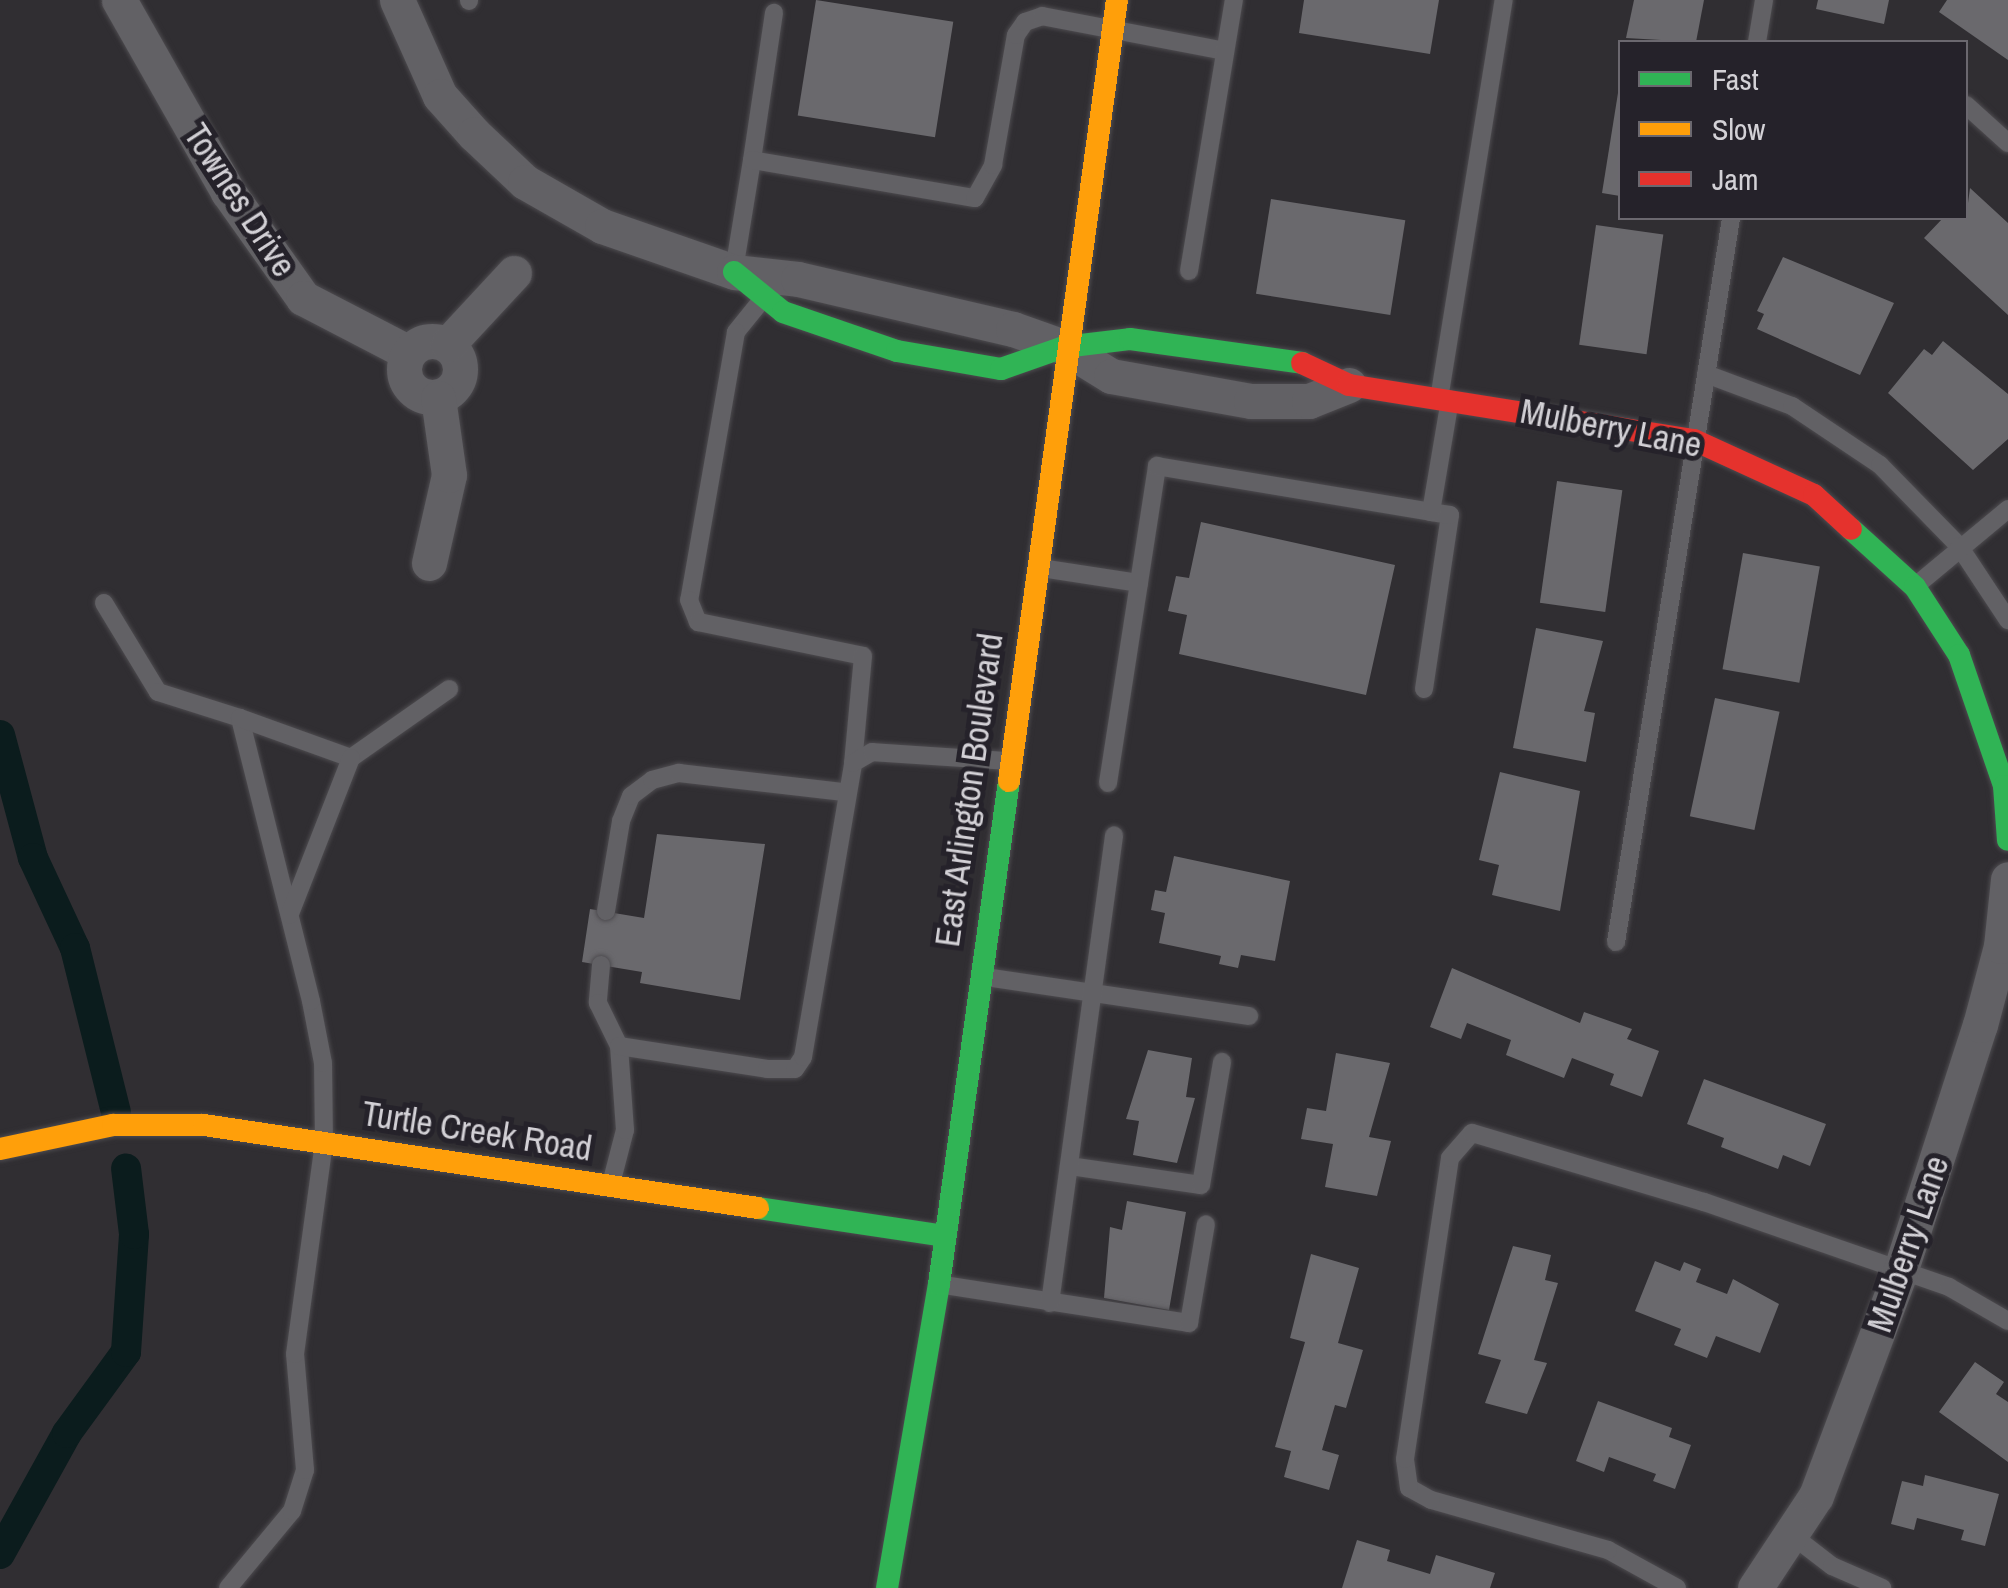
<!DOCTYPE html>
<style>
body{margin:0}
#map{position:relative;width:2008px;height:1588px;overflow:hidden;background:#302e32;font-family:"Archivo Narrow",sans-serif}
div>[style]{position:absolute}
.canal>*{height:30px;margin:-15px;padding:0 15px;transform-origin:15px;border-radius:15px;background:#0b1c1d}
.building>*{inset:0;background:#6a696d;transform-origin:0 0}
.roads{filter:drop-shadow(0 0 2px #4d4b4f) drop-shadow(0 0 2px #4d4b4f)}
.lane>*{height:18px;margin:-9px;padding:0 9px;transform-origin:9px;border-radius:9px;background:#626165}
.street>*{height:35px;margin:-17.5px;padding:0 17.5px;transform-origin:17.5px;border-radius:17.5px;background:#626165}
.street>.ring{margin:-17.5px;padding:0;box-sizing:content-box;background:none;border:35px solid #626165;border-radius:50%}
.fast>*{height:22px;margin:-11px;padding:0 11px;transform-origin:11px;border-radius:11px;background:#30b455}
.slow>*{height:22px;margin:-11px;padding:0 11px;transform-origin:11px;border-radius:11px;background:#ff9f0a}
.jam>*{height:22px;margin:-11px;padding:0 11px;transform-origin:11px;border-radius:11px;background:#e5322d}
span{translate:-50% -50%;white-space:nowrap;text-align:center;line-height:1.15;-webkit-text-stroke:10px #25222a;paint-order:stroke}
.street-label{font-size:35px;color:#d3d1d6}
.legend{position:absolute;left:1618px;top:40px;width:350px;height:180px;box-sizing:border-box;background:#25222a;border:2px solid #6b686f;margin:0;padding:12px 18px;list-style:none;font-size:30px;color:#d3d1d6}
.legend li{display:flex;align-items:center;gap:20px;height:50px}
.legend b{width:50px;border:2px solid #6b686f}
</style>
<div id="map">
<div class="canal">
<i style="left:0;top:735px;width:127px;rotate:75deg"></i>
<i style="left:33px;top:858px;width:99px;rotate:65deg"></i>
<i style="left:75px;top:948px;width:169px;rotate:76deg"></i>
<i style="left:0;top:1554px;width:138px;rotate:-61deg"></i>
<i style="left:67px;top:1433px;width:100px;rotate:-53.9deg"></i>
<i style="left:126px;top:1352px;width:118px;rotate:-86.1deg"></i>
<i style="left:134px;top:1234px;width:66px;rotate:-96.9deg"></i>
</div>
<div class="building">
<i style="left:816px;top:0;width:139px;height:117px;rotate:9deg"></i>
<i style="clip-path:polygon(1304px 0,1439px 0,1430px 54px,1299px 33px)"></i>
<i style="clip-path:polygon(1634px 0,1704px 0,1696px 42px,1626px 38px)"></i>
<i style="clip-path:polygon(1818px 0,1889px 0,1884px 24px,1816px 9px)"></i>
<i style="clip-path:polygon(1947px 0,2008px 0,2008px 60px,1939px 12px)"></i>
<i style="clip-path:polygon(1618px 93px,1620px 93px,1620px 196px,1602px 193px)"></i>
<i style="clip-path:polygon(1970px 188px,2008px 223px,2008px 315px,1924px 238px,1943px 218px,1966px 218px)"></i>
<i style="left:1271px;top:199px;width:136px;height:96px;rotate:9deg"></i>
<i style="left:1596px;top:225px;width:68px;height:121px;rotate:8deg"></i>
<i style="clip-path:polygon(1783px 257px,1894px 303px,1860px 375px,1757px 329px,1764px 314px,1757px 311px)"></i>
<i style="clip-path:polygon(1943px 341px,2008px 394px,2008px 439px,1973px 470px,1888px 393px,1924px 349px,1932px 355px)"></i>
<i style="left:1557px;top:481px;width:66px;height:123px;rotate:8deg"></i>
<i style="clip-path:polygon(1201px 522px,1395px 565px,1366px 695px,1179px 654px,1187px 615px,1168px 611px,1176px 576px,1189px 578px)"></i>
<i style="left:1743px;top:553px;width:78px;height:118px;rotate:10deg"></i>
<i style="clip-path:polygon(1536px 628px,1603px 641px,1584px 711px,1595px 713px,1586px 762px,1513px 748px)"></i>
<i style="left:1715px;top:698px;width:66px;height:121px;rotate:12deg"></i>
<i style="clip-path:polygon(1500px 772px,1580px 791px,1560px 911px,1492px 895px,1499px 865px,1479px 860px)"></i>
<i style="clip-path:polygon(657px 834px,765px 844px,740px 1000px,640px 983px,642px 972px,582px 962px,590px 909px,644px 918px)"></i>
<i style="clip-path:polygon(1174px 856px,1290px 881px,1275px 961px,1241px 955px,1238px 968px,1219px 964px,1221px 956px,1159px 943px,1165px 913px,1151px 910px,1155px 890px,1166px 892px)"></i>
<i style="clip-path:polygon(1452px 968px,1580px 1023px,1584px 1012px,1632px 1029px,1627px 1039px,1659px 1051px,1642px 1097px,1610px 1085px,1614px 1074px,1572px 1058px,1564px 1078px,1506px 1055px,1511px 1040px,1467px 1023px,1461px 1039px,1430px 1027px)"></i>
<i style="clip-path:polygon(1148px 1050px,1192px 1058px,1186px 1097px,1195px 1098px,1177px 1163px,1133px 1155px,1139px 1121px,1126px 1119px)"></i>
<i style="clip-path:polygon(1336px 1053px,1390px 1063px,1369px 1137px,1391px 1141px,1377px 1196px,1325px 1187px,1333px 1144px,1301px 1139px,1307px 1108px,1326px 1111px)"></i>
<i style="clip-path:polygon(1704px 1079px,1826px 1124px,1810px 1166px,1783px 1155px,1778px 1169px,1721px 1147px,1724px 1138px,1687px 1124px)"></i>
<i style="clip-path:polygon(1127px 1201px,1186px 1212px,1169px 1310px,1104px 1298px,1110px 1227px,1122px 1230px)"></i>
<i style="clip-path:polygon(1513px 1246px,1551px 1255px,1545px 1280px,1558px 1283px,1534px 1360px,1547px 1363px,1527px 1414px,1485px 1403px,1501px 1360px,1478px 1354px)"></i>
<i style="clip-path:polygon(1311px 1254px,1359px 1268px,1338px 1343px,1363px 1350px,1346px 1408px,1335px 1405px,1322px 1450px,1339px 1455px,1329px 1490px,1284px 1477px,1291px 1451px,1275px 1447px,1305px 1342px,1290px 1338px)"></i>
<i style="clip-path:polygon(1655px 1261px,1680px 1271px,1684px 1262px,1701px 1269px,1696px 1282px,1727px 1294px,1733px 1279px,1779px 1304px,1760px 1353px,1716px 1336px,1707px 1358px,1674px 1345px,1681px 1329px,1635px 1311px)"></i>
<i style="clip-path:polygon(1975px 1362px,2004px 1382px,1996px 1394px,2008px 1402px,2008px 1462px,1939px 1412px)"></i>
<i style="clip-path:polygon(1598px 1401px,1672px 1428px,1669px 1437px,1691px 1445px,1675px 1489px,1653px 1481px,1656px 1474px,1609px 1457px,1604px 1472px,1576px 1461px)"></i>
<i style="clip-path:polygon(1925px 1475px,1999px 1494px,1985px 1546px,1961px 1540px,1964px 1530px,1917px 1518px,1914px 1530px,1891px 1524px,1902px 1481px,1923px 1486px)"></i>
<i style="clip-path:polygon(1357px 1540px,1390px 1550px,1387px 1561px,1430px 1574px,1436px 1555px,1495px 1573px,1490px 1588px,1342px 1588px)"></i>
</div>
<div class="roads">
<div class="lane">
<i style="left:469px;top:1px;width:1px;rotate:-90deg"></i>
<i style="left:1757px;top:42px;width:43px;rotate:-80.5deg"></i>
<i style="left:1966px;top:105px;width:57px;rotate:42.1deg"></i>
<i style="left:752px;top:160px;width:149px;rotate:-81.5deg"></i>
<i style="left:734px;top:270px;width:111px;rotate:-80.7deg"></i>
<i style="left:752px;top:160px;width:226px;rotate:9.7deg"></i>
<i style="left:975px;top:198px;width:38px;rotate:-61deg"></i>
<i style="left:993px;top:165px;width:132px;rotate:-80deg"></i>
<i style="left:1016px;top:35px;width:16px;rotate:-55deg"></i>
<i style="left:1025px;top:22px;width:18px;rotate:-19deg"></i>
<i style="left:1042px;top:16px;width:186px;rotate:10.8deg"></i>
<i style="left:1189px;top:271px;width:275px;rotate:-80.6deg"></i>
<i style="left:761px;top:301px;width:40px;rotate:129deg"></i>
<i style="left:736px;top:332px;width:272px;rotate:99.9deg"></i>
<i style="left:689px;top:600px;width:24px;rotate:68deg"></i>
<i style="left:698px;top:622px;width:168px;rotate:11.6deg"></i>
<i style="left:863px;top:656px;width:107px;rotate:95.3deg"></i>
<i style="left:1706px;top:374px;width:92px;rotate:20.4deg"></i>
<i style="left:1792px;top:406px;width:106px;rotate:33.8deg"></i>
<i style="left:1880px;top:465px;width:113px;rotate:45.7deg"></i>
<i style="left:1959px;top:546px;width:89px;rotate:56.5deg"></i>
<i style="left:1440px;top:393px;width:398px;rotate:-80.8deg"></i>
<i style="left:1041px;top:568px;width:99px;rotate:8.7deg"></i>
<i style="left:1919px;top:583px;width:116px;rotate:-39.7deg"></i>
<i style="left:104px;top:603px;width:104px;rotate:58.8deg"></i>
<i style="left:158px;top:692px;width:86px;rotate:17.6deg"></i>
<i style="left:1424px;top:689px;width:176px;rotate:-81.5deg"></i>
<i style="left:1450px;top:515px;width:19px;rotate:-171deg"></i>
<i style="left:351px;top:758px;width:120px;rotate:-35.1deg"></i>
<i style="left:1108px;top:783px;width:321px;rotate:-81.2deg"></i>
<i style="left:1157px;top:466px;width:278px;rotate:9.5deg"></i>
<i style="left:1431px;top:512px;width:114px;rotate:-80.4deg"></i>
<i style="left:606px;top:911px;width:91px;rotate:-80.5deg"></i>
<i style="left:621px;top:821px;width:27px;rotate:-68deg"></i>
<i style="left:631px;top:796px;width:26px;rotate:-37deg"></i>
<i style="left:652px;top:780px;width:28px;rotate:-15deg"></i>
<i style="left:679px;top:773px;width:166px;rotate:6.6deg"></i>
<i style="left:1616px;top:942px;width:733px;rotate:-80.97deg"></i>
<i style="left:601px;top:965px;width:38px;rotate:95deg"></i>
<i style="left:598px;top:1003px;width:48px;rotate:64deg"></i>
<i style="left:985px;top:977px;width:267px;rotate:8.4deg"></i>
<i style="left:1069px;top:1166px;width:133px;rotate:8.2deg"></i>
<i style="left:1201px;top:1185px;width:125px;rotate:-80.3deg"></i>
<i style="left:611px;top:1184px;width:56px;rotate:-75.5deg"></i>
<i style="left:625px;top:1130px;width:84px;rotate:-94.1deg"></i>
<i style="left:619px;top:1046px;width:150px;rotate:8.8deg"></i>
<i style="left:767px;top:1069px;width:28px"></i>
<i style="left:795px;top:1069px;width:14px;rotate:-56deg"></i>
<i style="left:803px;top:1057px;width:298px;rotate:-80.3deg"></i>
<i style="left:853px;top:763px;width:22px;rotate:-30deg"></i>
<i style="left:872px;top:752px;width:136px;rotate:3.8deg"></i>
<i style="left:944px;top:1285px;width:248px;rotate:8.8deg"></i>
<i style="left:1189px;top:1323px;width:100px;rotate:-80.3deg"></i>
<i style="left:1050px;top:1303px;width:472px;rotate:-82.2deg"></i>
<i style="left:1793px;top:1536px;width:49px;rotate:37.6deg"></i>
<i style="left:1832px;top:1566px;width:55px;rotate:23.7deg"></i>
<i style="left:228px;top:1588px;width:100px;rotate:-50.3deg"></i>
<i style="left:292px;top:1511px;width:43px;rotate:-72.4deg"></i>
<i style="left:305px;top:1470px;width:116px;rotate:-94.9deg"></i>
<i style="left:295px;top:1354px;width:213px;rotate:-82.2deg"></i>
<i style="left:324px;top:1143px;width:80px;rotate:-90.7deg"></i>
<i style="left:323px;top:1063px;width:63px;rotate:-101deg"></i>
<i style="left:311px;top:1001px;width:292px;rotate:-104.1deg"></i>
<i style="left:240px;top:718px;width:118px;rotate:19.8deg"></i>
<i style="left:351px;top:758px;width:168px;rotate:111.4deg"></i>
<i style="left:1677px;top:1588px;width:79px;rotate:-151.2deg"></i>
<i style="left:1608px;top:1550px;width:184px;rotate:-164.2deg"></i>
<i style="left:1431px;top:1500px;width:25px;rotate:-151deg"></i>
<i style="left:1409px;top:1488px;width:29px;rotate:-98deg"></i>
<i style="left:1405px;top:1459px;width:304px;rotate:-81.5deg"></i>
<i style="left:1450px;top:1158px;width:33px;rotate:-49deg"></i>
<i style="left:1472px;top:1133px;width:242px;rotate:16.6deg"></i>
<i style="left:1704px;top:1202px;width:259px;rotate:19.1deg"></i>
<i style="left:1949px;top:1287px;width:68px;rotate:30deg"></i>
</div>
<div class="street">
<i style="left:119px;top:0;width:221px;rotate:60.4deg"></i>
<i style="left:228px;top:192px;width:130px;rotate:54.7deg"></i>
<i style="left:303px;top:298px;width:117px;rotate:27.4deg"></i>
<i style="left:397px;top:0;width:105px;rotate:65.9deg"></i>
<i style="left:440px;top:96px;width:51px;rotate:48.2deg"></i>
<i style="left:474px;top:134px;width:70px;rotate:43.3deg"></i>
<i style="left:525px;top:182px;width:89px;rotate:29.7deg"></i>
<i style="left:602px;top:226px;width:140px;rotate:19.2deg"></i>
<i style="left:734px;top:272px;width:64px;rotate:6.2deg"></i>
<i style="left:798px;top:279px;width:221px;rotate:13.1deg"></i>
<i style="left:1013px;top:329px;width:54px;rotate:19.4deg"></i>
<i style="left:1064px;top:347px;width:55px;rotate:31.7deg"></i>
<i style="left:1111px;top:376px;width:142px;rotate:10.1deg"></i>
<i style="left:1251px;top:401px;width:58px"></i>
<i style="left:1309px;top:401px;width:43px;rotate:-21.8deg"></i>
<i class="ring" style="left:404px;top:341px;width:21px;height:21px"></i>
<i style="left:448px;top:344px;width:97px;rotate:-47.1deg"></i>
<i style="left:429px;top:563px;width:90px;rotate:-77.2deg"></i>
<i style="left:449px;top:475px;width:78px;rotate:-98.1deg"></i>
<i style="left:1755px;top:1588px;width:110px;rotate:-56.5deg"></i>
<i style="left:1816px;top:1496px;width:239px;rotate:-69.4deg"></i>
<i style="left:1900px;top:1272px;width:260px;rotate:-72.1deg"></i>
<i style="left:1980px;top:1025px;width:82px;rotate:-75.1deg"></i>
<i style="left:2001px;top:946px;width:67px;rotate:-84deg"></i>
</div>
<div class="fast">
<i style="left:734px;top:272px;width:63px;rotate:39.2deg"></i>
<i style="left:783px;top:312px;width:120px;rotate:18.9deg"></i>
<i style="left:897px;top:351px;width:106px;rotate:9.8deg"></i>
<i style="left:1001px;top:369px;width:67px;rotate:-19.2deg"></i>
<i style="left:1064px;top:347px;width:66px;rotate:-6.9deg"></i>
<i style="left:1130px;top:339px;width:174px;rotate:7.9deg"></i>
<i style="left:1851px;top:529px;width:86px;rotate:42.2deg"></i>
<i style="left:1915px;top:587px;width:81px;rotate:57.1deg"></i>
<i style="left:1959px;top:655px;width:139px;rotate:71deg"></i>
<i style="left:2004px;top:786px;width:54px;rotate:85.8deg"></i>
<i style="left:758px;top:1208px;width:189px;rotate:8.5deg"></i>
<i style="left:887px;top:1588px;width:308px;rotate:-80.3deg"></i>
<i style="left:939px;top:1284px;width:508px;rotate:-82.08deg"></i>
</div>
<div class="slow">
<i style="left:1009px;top:781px;width:788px;rotate:-82.13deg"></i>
<i style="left:0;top:1149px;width:116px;rotate:-12deg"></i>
<i style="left:113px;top:1125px;width:91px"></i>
<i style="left:204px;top:1125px;width:560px;rotate:8.52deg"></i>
</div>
<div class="jam">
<i style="left:1302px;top:363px;width:52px;rotate:25.1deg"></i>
<i style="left:1349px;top:385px;width:349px;rotate:9.1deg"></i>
<i style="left:1694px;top:440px;width:132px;rotate:24.6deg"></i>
<i style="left:1814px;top:495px;width:50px;rotate:42.6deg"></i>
</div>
</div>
<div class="street-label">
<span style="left:240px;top:200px;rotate:57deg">Townes Drive</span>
<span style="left:1611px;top:428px;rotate:11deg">Mulberry Lane</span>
<span style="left:969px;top:790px;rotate:-82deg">East Arlington Boulevard</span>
<span style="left:477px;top:1131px;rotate:9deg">Turtle Creek Road</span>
<span style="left:1908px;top:1244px;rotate:-71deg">Mulberry Lane</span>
</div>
<ul class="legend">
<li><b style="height:12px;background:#30b455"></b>Fast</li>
<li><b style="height:12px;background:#ff9f0a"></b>Slow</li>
<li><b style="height:12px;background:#e5322d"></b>Jam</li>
</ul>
</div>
